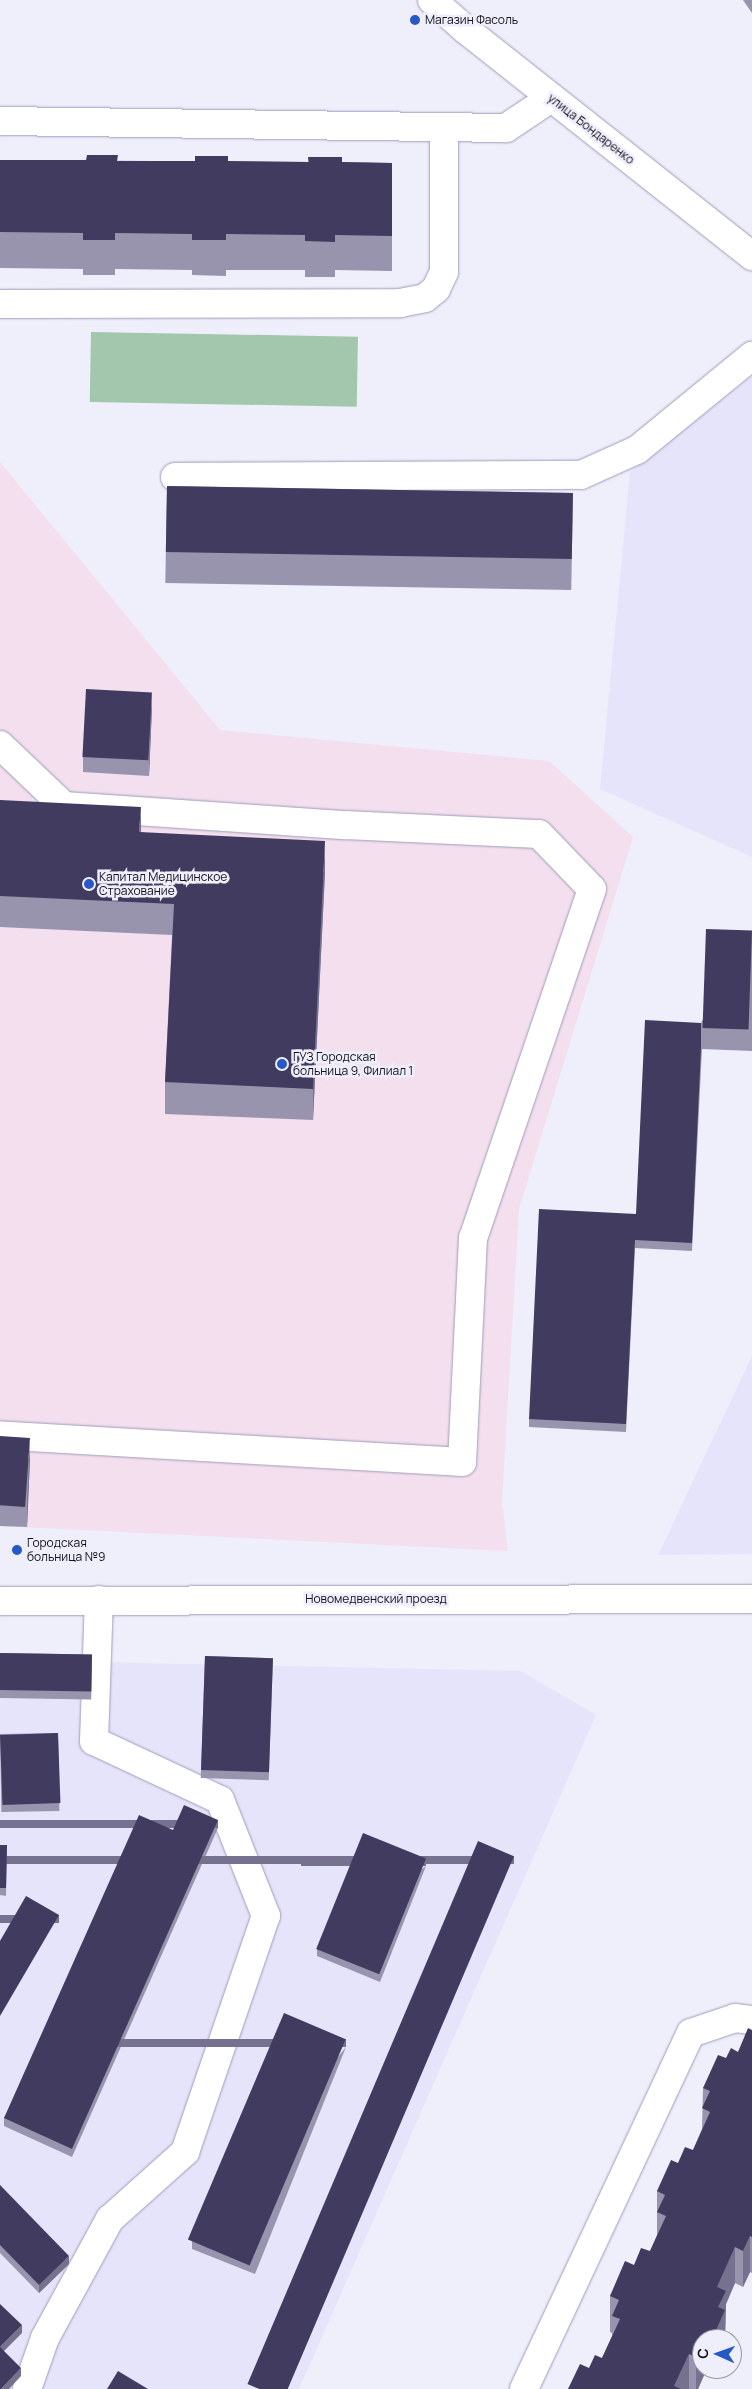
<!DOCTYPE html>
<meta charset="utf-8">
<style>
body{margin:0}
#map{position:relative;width:752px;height:2389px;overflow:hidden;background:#efeefb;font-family:Manrope,sans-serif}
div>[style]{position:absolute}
.built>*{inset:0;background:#e6e4fb}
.medical>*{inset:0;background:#f3dfee}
.green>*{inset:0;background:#a2c7ad;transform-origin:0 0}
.roads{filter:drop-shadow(0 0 1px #9f9cb9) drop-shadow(0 0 1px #9f9cb9)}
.minor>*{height:28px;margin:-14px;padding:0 14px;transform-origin:14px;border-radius:14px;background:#fff}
.wall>*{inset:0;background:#9894ad;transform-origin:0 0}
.shaded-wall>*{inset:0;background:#75718e;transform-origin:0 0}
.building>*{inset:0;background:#413b5f;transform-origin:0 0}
.dots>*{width:14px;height:14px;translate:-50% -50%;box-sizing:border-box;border:2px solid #efeefb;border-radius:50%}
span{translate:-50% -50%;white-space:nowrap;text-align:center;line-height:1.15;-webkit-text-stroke:5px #efeefb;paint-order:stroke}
.poi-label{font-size:12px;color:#13111c}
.left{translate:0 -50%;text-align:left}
.street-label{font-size:12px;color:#13111c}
.north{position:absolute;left:692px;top:2329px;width:50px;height:50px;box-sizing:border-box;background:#efeefb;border:1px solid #9796a2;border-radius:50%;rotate:272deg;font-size:14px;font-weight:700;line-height:20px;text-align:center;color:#13111c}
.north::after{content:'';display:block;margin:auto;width:18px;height:22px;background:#2658c6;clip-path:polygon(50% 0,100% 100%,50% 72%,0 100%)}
</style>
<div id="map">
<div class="built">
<i style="clip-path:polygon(752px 376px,752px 857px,600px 789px,630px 472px)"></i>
<i style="clip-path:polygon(752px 1356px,752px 1554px,658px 1555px)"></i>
<i style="clip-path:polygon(0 1660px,521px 1671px,596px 1715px,299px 2389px,0 2389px)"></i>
</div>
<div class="medical">
<i style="clip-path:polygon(0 462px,220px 730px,549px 761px,633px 837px,519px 1209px,502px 1501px,508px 1551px,0 1526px)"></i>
</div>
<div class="green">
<i style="left:91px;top:332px;width:267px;height:70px;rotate:1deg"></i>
</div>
<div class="roads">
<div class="minor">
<i style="left:432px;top:0;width:45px;rotate:41.4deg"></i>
<i style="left:466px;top:30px;width:365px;rotate:38.3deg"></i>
<i style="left:0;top:121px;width:506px;rotate:0.79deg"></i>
<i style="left:506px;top:128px;width:54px;rotate:-33.7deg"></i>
<i style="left:0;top:304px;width:400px;rotate:-0.1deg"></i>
<i style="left:400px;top:303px;width:25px;rotate:-11deg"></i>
<i style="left:425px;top:298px;width:14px;rotate:-39deg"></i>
<i style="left:436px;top:289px;width:19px;rotate:-65deg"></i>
<i style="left:444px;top:272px;width:145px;rotate:-90deg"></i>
<i style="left:175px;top:477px;width:406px;rotate:-0.3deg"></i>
<i style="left:581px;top:475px;width:61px;rotate:-24.1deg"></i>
<i style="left:637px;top:450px;width:149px;rotate:-39.3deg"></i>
<i style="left:0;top:745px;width:88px;rotate:43.6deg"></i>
<i style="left:64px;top:806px;width:282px;rotate:3.9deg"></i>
<i style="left:345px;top:825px;width:194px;rotate:2.7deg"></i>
<i style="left:539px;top:834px;width:76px;rotate:46.1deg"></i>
<i style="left:592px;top:889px;width:369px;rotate:108.8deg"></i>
<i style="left:473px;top:1238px;width:224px;rotate:92.8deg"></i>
<i style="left:462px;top:1462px;width:463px;rotate:-176.7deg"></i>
<i style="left:0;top:1601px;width:752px;rotate:-0.15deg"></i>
<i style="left:27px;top:2389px;width:54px;rotate:-70.6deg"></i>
<i style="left:45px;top:2338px;width:136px;rotate:-61.4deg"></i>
<i style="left:110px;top:2219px;width:101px;rotate:-41.8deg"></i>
<i style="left:185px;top:2152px;width:250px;rotate:-71.1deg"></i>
<i style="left:266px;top:1916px;width:125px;rotate:-111.6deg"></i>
<i style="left:220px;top:1800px;width:139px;rotate:-154.9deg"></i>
<i style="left:94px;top:1741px;width:141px;rotate:-88deg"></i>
<i style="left:524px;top:2389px;width:393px;rotate:-64.9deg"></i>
<i style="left:691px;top:2033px;width:46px;rotate:-18.8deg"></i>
<i style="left:735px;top:2018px;width:17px;rotate:7deg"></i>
</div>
</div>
<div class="wall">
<i style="clip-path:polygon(743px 0,752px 0,752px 13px)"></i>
<i style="clip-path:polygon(308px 157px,342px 162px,392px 163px,392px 271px,335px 270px,335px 277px,305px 277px,305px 270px,226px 270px,226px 276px,192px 275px,192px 270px,115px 269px,115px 275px,83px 275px,83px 269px,0 268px,0 160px,308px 162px)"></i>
<i style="left:167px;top:486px;width:406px;height:97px;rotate:1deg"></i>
<i style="clip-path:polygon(152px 707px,149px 776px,83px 772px,83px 757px)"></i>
<i style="clip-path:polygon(0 800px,141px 832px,325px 872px,313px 1120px,165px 1114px,165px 1082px,172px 935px,0 927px)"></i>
<i style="clip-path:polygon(752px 931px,752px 1051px,702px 1049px,692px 1251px,635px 1248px,626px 1432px,529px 1427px,529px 1419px,636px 1214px,701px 1023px)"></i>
<i style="clip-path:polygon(0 1436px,30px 1459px,27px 1527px,0 1526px)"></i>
<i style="left:0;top:1653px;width:92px;height:45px;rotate:1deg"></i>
<i style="left:205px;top:1656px;width:68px;height:122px;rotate:2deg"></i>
<i style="left:58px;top:1733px;width:78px;height:58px;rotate:89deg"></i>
<i style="clip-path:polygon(218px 1828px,72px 2157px,4px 2126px,4px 2118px,173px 1830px)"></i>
<i style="clip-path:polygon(0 1845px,7px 1845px,6px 1896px,0 1895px)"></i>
<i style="clip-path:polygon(426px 1866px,380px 1982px,317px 1956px,317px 1949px)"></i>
<i style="clip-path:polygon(752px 2030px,752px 2273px,750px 2272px,743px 2287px,735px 2283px,726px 2304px,725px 2339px,702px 2339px,702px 2369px,714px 2369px,711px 2376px,705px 2373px,698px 2389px,568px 2389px,589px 2368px,602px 2358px,612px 2336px,612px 2333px,610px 2332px,610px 2296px,634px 2265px,650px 2251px,657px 2235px,657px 2191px,678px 2163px,693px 2150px,702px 2129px,703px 2088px,726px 2058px,738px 2052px)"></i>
<i style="clip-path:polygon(346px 2047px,255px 2274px,192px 2249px,192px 2241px)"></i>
<i style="clip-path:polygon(0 2185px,69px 2264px,39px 2293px,0 2253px)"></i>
</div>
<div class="shaded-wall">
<i style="clip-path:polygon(152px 692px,152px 707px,149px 776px,149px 761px)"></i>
<i style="clip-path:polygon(141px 807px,141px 838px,139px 832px)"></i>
<i style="clip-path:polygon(325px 841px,325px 872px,313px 1120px,313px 1089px)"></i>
<i style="clip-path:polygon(30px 1438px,30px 1459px,27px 1527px,27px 1506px)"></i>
<i style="left:218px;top:1820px;width:8px;height:360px;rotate:90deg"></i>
<i style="left:514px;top:1856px;width:8px;height:574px;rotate:90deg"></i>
<i style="left:426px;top:1858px;width:8px;height:125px;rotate:90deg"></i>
<i style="left:59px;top:1915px;width:8px;height:117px;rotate:90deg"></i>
<i style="left:346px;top:2039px;width:8px;height:245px;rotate:90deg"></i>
<i style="clip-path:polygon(750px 2236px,750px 2272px,743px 2287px,743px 2251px)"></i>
<i style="clip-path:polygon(735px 2247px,735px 2283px,726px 2304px,725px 2339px,712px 2339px,717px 2287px)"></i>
<i style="clip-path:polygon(69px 2256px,69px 2264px,39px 2293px,39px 2285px)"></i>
<i style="clip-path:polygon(22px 2325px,22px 2333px,0 2355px,0 2347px)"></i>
<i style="clip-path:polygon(702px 2344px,702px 2369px,705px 2369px,705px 2373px,698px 2389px,696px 2389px,696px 2357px)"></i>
<i style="clip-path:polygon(689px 2354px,689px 2389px,674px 2389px,674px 2386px)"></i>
<i style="clip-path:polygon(21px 2368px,21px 2376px,9px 2389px,1px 2389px)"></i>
<i style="clip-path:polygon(711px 2369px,714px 2369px,711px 2376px)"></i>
</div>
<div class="building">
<i style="clip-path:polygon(87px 155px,118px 155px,117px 161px,195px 161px,195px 156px,228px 156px,228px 161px,309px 162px,308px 157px,342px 157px,342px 162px,392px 163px,392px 236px,335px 235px,335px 242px,305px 241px,305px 235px,226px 234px,226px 240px,192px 240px,192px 234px,115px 233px,115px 240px,83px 240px,83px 233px,0 232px,0 160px,86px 160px)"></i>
<i style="left:167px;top:486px;width:406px;height:66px;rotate:1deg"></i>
<i style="left:86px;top:689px;width:66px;height:68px;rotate:3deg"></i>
<i style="clip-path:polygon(0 800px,141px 807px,139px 832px,325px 841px,313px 1089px,165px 1082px,174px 904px,0 896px)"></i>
<i style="left:706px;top:929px;width:46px;height:99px;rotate:2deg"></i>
<i style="clip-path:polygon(645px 1020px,701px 1023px,701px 1048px,692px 1243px,635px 1240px,626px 1424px,529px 1419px,539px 1209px,636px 1214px)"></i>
<i style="left:0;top:1436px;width:30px;height:69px;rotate:4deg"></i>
<i style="left:0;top:1653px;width:92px;height:37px;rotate:1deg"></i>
<i style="left:205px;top:1656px;width:68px;height:114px;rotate:2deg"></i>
<i style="left:58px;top:1733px;width:70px;height:58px;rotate:88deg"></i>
<i style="clip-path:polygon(184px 1805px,218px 1820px,72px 2149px,4px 2118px,139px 1815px,173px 1830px)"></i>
<i style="left:363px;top:1833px;width:68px;height:125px;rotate:22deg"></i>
<i style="left:478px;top:1841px;width:39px;height:590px;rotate:23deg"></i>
<i style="clip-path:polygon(0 1845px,7px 1845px,6px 1888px,0 1888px)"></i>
<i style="clip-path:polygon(26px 1896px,59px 1915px,0 2016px,0 1941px)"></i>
<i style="left:284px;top:2013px;width:67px;height:246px;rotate:23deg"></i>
<i style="clip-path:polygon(748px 2028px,752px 2030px,752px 2237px,750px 2236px,743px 2251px,735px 2247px,717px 2287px,726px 2291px,718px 2307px,725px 2310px,712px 2339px,708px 2339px,705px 2338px,704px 2339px,702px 2339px,702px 2344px,696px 2357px,689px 2354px,674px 2386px,681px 2389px,568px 2389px,580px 2364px,589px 2368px,595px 2355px,602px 2358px,620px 2319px,612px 2316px,619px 2300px,610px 2296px,625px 2261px,634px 2265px,641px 2248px,650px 2251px,666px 2216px,657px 2212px,665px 2195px,657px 2191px,671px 2160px,678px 2163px,685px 2147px,693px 2150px,710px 2112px,702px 2108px,710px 2091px,703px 2088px,718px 2055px,726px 2058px,731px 2048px,738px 2052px)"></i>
<i style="clip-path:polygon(0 2185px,69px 2256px,39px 2285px,0 2245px)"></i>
<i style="clip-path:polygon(0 2304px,22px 2325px,0 2347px)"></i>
<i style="clip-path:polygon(0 2347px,21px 2368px,1px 2389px,0 2389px)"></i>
<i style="clip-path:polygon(118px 2371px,148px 2389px,107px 2389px)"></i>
</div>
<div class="dots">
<i style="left:415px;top:20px;background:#2658c6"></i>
<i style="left:89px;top:884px;background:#2658c6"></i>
<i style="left:282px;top:1064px;background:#2658c6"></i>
<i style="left:17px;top:1550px;background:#2658c6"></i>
</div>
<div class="poi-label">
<span class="left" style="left:425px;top:20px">Магазин Фасоль</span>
<span class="left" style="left:99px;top:884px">Капитал Медицинское<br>Страхование</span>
<span class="left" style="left:293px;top:1064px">ГУЗ Городская<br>больница 9, Филиал 1</span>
<span class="left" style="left:27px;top:1550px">Городская<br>больница №9</span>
</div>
<div class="street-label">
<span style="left:591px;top:129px;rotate:38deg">улица Бондаренко</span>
<span style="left:376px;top:1599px">Новомедвенский проезд</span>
</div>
<div class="north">С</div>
</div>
